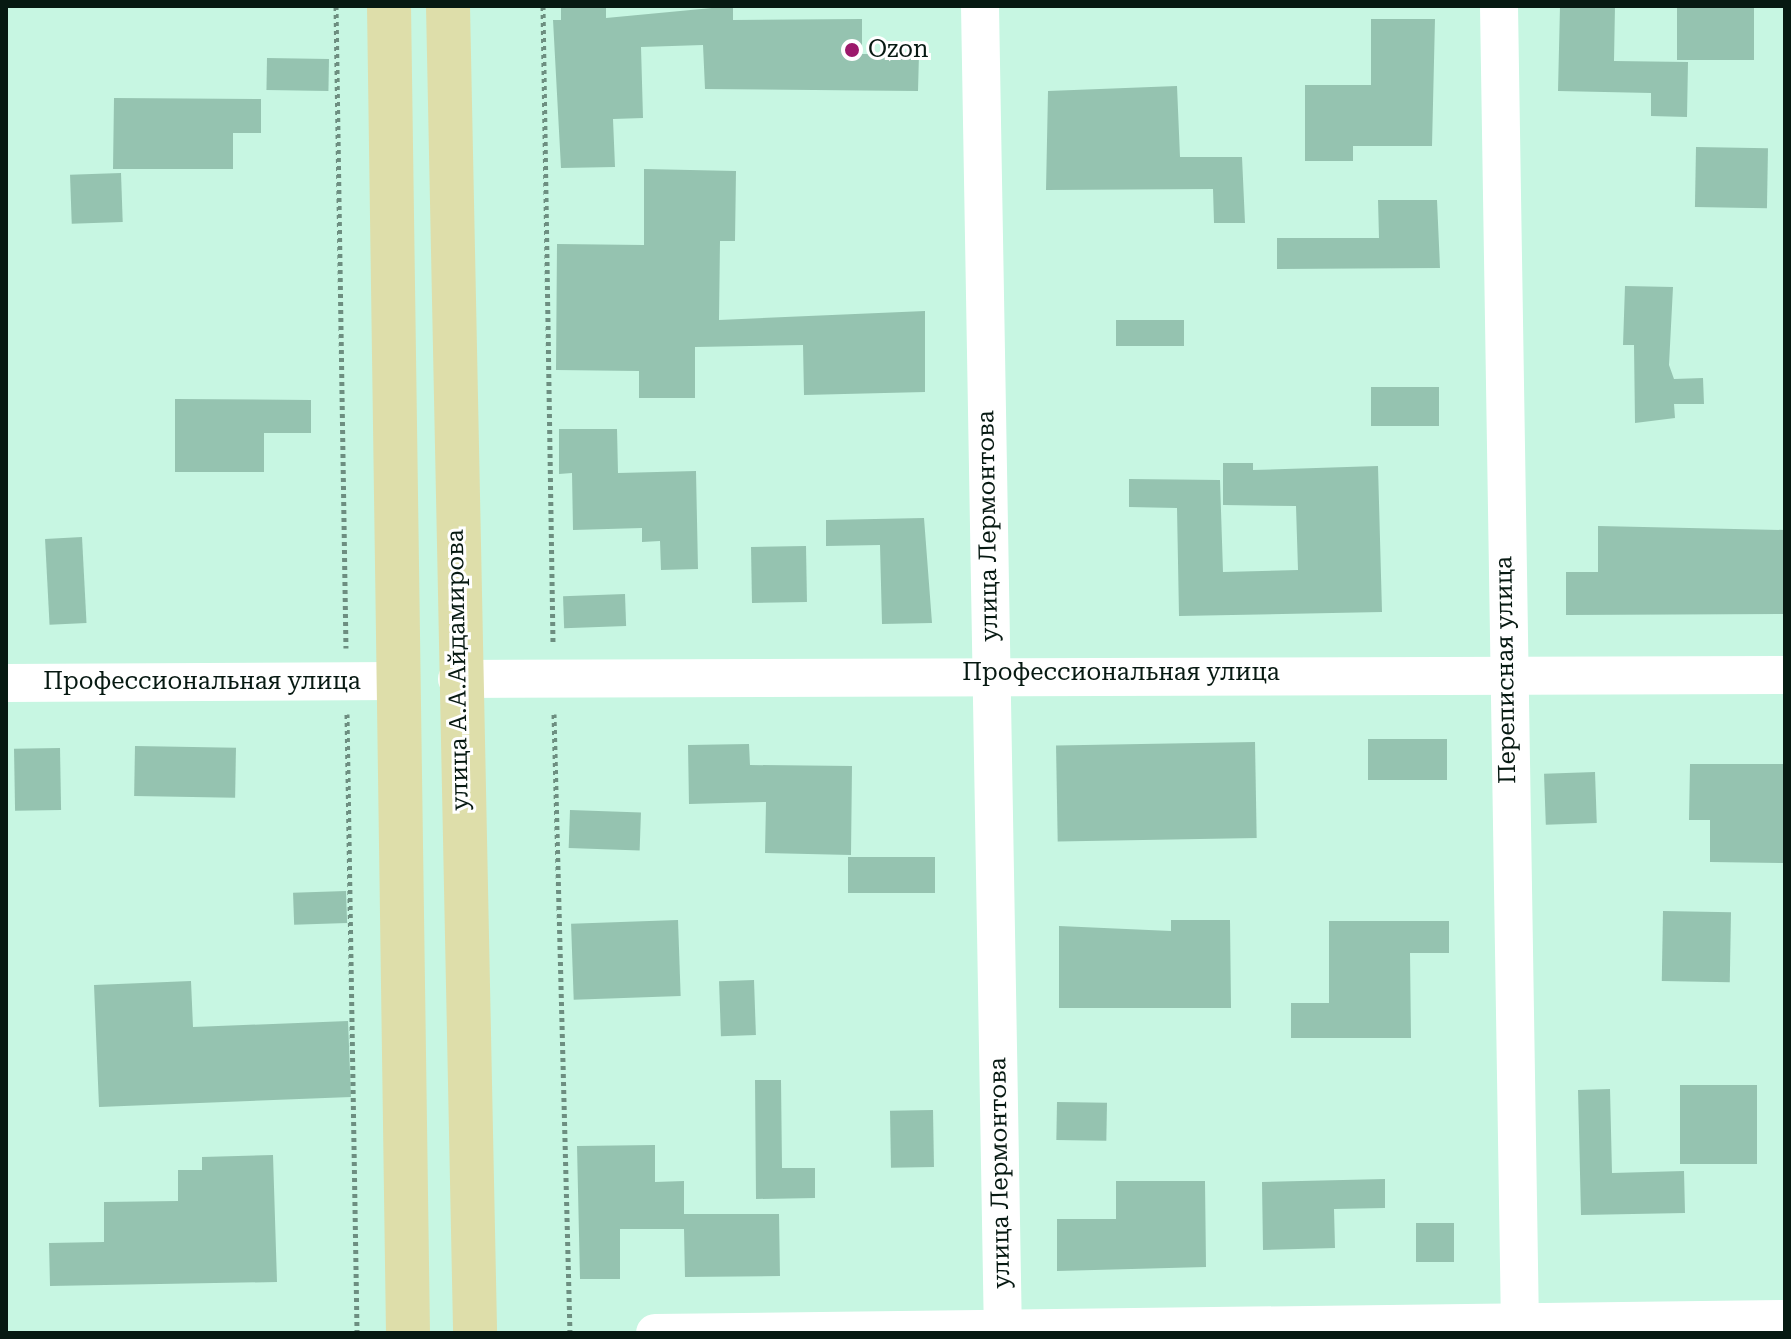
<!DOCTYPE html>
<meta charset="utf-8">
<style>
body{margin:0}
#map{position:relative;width:1791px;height:1339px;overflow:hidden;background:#c7f6e2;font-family:"Roboto Serif",serif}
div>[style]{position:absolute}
.building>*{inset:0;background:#95c3b0;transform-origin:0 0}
.path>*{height:5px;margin-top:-2.5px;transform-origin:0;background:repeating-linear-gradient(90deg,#6d8e80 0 4px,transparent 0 8px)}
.minor>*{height:38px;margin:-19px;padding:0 19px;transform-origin:19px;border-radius:19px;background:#fff}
.major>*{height:44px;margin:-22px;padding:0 22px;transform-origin:22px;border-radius:22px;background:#dedeaa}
.dots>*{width:22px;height:22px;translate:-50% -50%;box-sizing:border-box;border:4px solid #fff;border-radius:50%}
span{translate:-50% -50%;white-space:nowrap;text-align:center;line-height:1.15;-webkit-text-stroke:6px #fff;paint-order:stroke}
.poi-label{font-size:24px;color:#071912}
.left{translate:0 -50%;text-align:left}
.street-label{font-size:24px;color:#071912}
.frame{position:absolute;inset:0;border:8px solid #071912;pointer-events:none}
</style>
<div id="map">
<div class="building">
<i style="clip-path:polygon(561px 6px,606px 6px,606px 18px,733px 6px,733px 20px,862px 19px,862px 54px,919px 54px,918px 91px,705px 89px,703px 45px,641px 47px,643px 118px,613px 119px,615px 167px,561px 168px,553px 20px,561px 20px)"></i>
<i style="clip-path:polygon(1560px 6px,1615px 6px,1614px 61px,1688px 62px,1687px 117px,1651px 116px,1651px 93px,1558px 91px)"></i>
<i style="left:1677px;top:6px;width:77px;height:54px"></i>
<i style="clip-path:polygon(1371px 19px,1435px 19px,1432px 146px,1353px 146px,1353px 161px,1305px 161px,1305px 85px,1371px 85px)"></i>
<i style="left:267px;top:58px;width:62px;height:32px;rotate:1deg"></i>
<i style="clip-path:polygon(1177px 86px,1180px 157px,1242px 157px,1245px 223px,1214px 223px,1213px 189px,1046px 190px,1048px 91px)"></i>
<i style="clip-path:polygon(114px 98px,261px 99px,261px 133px,233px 133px,233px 169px,113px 169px)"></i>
<i style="left:1696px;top:147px;width:72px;height:60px;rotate:1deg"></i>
<i style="clip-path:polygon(644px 169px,736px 171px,735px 241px,720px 241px,719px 320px,925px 311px,925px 392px,804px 395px,803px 345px,695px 347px,695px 398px,639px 398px,639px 371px,556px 370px,557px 244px,644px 245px)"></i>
<i style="left:121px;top:173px;width:49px;height:51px;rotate:88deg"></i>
<i style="clip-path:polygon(1378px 200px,1437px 200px,1440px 268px,1277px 269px,1277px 238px,1379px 238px)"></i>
<i style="clip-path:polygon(1625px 286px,1673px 287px,1669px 365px,1674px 379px,1703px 378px,1704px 404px,1674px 404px,1675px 418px,1635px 423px,1634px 345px,1623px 345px)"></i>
<i style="left:1116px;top:320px;width:68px;height:26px"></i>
<i style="left:1439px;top:387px;width:39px;height:68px;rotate:90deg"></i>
<i style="clip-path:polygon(175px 399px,311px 400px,311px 433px,264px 433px,264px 472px,175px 472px)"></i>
<i style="clip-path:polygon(559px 429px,617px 429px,618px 473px,696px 471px,698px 569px,661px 570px,660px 541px,642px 542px,642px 528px,573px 530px,572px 473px,559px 474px)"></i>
<i style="clip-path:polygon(1223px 463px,1253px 463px,1253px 470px,1378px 466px,1382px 612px,1179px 616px,1177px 508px,1129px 507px,1129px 479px,1220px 480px,1223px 572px,1298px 570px,1296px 506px,1223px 505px)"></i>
<i style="clip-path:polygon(924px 518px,932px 623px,882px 624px,880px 545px,826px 546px,826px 520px)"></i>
<i style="clip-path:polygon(1598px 526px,1785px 530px,1785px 614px,1566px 615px,1566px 572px,1598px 572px)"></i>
<i style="left:82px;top:537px;width:86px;height:37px;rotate:87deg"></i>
<i style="left:806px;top:546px;width:56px;height:55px;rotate:89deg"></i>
<i style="left:625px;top:594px;width:32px;height:62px;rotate:88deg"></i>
<i style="left:1447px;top:739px;width:41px;height:79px;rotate:90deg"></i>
<i style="left:1255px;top:742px;width:96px;height:199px;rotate:89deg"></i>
<i style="clip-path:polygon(749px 744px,750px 765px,852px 766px,851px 855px,765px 853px,766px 802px,689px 804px,688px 745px)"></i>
<i style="left:135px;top:746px;width:101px;height:50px;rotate:1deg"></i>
<i style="left:60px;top:748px;width:62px;height:46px;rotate:89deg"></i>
<i style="clip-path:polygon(1690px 764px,1785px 764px,1785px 863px,1710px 862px,1710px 820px,1689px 820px)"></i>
<i style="left:1595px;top:772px;width:51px;height:51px;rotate:88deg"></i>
<i style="left:570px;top:810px;width:71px;height:38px;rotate:2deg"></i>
<i style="left:848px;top:857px;width:87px;height:36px"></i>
<i style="left:346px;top:891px;width:32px;height:53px;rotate:88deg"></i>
<i style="left:1663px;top:911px;width:68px;height:70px;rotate:1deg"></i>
<i style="left:678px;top:920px;width:76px;height:107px;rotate:88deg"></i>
<i style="clip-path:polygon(1171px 920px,1230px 920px,1231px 1008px,1059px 1008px,1059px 926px,1171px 931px)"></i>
<i style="clip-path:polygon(1329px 921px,1449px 921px,1449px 953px,1410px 953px,1411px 1038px,1291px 1038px,1291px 1003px,1329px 1003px)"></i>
<i style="left:754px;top:980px;width:55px;height:35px;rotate:88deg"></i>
<i style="clip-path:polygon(191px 981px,193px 1027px,348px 1021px,351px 1097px,99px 1107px,94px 985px)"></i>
<i style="clip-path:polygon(755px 1080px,781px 1080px,782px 1168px,815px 1168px,815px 1198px,756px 1199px)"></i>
<i style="left:1680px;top:1085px;width:77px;height:79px"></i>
<i style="clip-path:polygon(1610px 1089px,1612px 1173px,1684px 1171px,1685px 1213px,1581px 1215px,1578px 1090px)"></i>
<i style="left:1057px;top:1102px;width:50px;height:38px;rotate:1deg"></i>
<i style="left:933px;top:1110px;width:57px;height:43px;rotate:89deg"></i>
<i style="clip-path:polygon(655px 1145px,655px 1182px,684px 1181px,684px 1214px,779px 1214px,780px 1276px,685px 1277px,684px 1229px,620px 1229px,620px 1279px,580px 1279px,577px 1146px)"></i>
<i style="clip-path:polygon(273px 1155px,277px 1282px,50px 1286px,49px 1243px,104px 1242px,104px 1202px,178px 1201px,178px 1170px,202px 1170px,202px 1157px)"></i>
<i style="clip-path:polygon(1385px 1179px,1385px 1208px,1334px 1209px,1335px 1248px,1263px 1250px,1262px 1182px)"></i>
<i style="clip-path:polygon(1116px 1181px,1205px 1181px,1206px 1267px,1057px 1271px,1057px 1219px,1116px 1219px)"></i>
<i style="left:1416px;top:1223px;width:38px;height:39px"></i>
</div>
<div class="path">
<i style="left:336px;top:6px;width:642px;rotate:89.11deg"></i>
<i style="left:543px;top:6px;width:638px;rotate:89.1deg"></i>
<i style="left:347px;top:714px;width:619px;rotate:89.07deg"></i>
<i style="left:554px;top:714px;width:619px;rotate:88.52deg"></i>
</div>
<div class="minor">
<i style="left:980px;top:6px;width:1327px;rotate:89.01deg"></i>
<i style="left:1499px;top:6px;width:1327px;rotate:89.09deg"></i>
<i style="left:457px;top:679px;width:1328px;rotate:-0.17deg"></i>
<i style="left:6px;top:683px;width:392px;rotate:-0.3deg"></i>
<i style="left:655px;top:1333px;width:1130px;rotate:-0.71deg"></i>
</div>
<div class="major">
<i style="left:389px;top:6px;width:1327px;rotate:89.18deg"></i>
<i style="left:448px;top:6px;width:1327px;rotate:88.83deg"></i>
</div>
<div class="dots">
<i style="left:852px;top:50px;background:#9c196b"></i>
</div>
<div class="poi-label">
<span class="left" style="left:868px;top:50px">Ozon</span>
</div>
<div class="street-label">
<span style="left:988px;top:526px;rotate:-91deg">улица Лермонтова</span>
<span style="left:458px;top:670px;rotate:-91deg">улица А.А.Айдамирова</span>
<span style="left:1506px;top:670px;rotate:-91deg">Переписная улица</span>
<span style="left:1121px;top:673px">Профессиональная улица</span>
<span style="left:202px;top:682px">Профессиональная улица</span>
<span style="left:1000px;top:1173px;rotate:-91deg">улица Лермонтова</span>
</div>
<div class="frame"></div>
</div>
